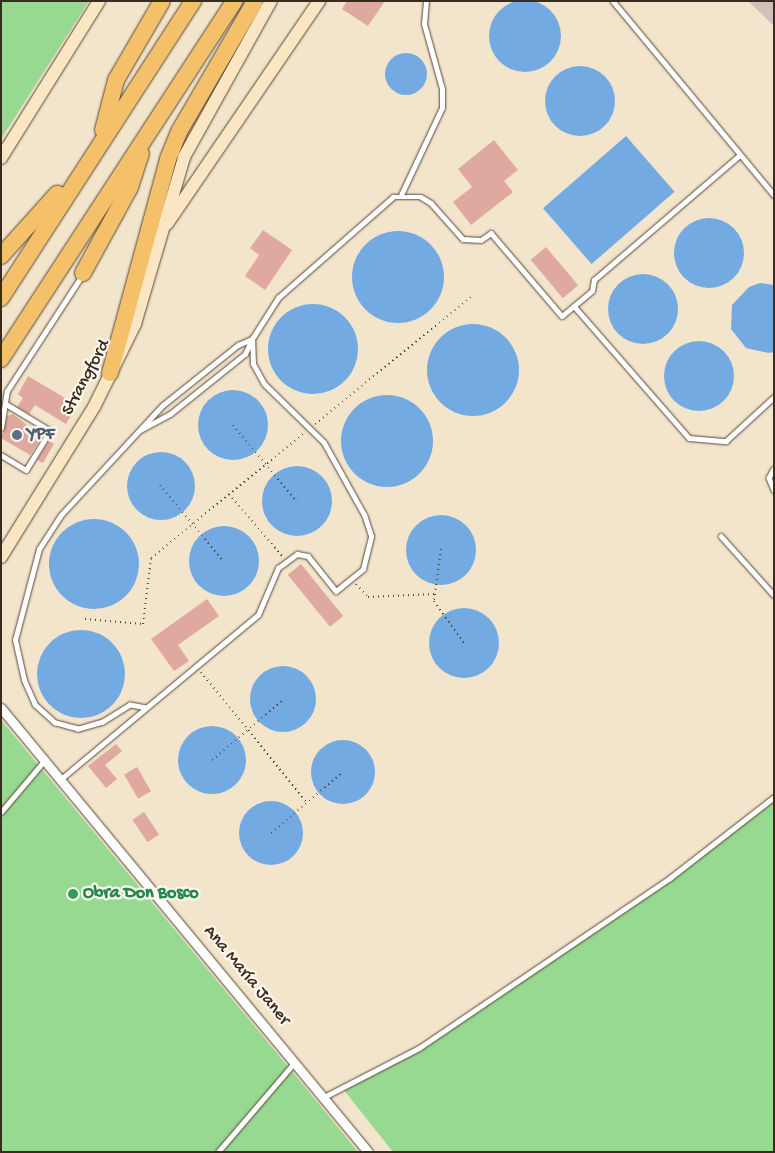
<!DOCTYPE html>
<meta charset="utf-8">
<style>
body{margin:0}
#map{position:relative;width:775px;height:1153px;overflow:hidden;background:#f2e5cb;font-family:"Gochi Hand",sans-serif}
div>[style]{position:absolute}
.industrial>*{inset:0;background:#cfc0bb}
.green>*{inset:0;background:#97d990}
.water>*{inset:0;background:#74aae2;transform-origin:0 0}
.round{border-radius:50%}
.building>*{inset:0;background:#e0a99f;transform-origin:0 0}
.path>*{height:2px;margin-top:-1px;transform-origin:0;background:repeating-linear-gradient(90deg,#564638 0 1px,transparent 0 5px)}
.roads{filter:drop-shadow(0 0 1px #564638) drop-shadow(0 0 1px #564638)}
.lane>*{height:4.5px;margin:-2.25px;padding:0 2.25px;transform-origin:2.25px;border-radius:2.25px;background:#fff}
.street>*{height:9px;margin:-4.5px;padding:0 4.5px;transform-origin:4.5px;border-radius:4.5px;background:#fff}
.secondary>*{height:12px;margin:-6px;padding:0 6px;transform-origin:6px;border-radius:6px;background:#fbe6c3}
.highway>*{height:16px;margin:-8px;padding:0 8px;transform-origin:8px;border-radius:8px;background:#f4c16a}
.dots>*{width:14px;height:14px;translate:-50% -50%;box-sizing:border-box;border:2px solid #fbf7ec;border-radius:50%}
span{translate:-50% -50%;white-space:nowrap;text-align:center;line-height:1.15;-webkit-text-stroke:4.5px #fbf7ec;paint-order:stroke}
.street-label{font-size:18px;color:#3b2a1e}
.service-label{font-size:18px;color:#4e5e75;font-weight:700}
.left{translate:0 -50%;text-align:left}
.leisure-label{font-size:18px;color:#27864d;font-weight:700}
.frame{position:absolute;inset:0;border:2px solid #3b2a1e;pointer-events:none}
</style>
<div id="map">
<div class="industrial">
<i style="clip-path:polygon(748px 1px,774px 1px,774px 26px)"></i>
</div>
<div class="green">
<i style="clip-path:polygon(1px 1px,89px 1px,1px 139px)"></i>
<i style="clip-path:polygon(1px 720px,318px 1103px,358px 1152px,1px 1152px)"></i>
<i style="clip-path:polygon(774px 798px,774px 1152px,393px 1152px,343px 1089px,419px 1048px,670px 878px)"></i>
</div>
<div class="water">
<i class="round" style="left:489px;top:0;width:72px;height:72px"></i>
<i class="round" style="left:385px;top:53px;width:42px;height:42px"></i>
<i class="round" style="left:545px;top:66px;width:70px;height:70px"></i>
<i style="left:626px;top:136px;width:74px;height:110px;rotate:49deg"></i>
<i class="round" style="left:674px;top:218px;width:70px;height:70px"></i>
<i class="round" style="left:352px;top:231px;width:92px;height:92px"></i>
<i class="round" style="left:608px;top:274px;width:70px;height:70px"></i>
<i style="clip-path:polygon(760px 283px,774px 285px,774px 352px,769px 353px,746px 348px,731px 329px,732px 305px,749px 287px)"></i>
<i class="round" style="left:268px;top:304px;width:90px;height:90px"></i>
<i class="round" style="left:427px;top:324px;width:92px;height:92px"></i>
<i class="round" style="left:664px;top:341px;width:70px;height:70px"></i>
<i class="round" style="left:198px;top:390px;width:70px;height:70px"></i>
<i class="round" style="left:341px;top:395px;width:92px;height:92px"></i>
<i class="round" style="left:127px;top:452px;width:68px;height:68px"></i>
<i class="round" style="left:262px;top:466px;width:70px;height:70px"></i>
<i class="round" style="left:406px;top:515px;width:70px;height:70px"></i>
<i class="round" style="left:49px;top:519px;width:90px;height:90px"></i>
<i class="round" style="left:189px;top:526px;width:70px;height:70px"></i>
<i class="round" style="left:429px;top:608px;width:70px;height:70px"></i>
<i class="round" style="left:37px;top:630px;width:88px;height:88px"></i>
<i class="round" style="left:250px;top:666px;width:66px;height:66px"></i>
<i class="round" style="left:178px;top:726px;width:68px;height:68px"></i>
<i class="round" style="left:311px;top:740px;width:64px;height:64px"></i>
<i class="round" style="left:239px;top:801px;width:64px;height:64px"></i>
</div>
<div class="building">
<i style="clip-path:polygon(347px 1px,385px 1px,368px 26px,342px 9px)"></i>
<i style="clip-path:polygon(494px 140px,518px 170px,504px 181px,513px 192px,471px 225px,453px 202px,472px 187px,458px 169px)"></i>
<i style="clip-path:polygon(263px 230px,292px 250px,265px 290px,245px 276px,259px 255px,250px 248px)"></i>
<i style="left:546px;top:247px;width:50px;height:20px;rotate:50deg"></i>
<i style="clip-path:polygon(28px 376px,77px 405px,66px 424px,35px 405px,29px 414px,17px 407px,23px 398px,18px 394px)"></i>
<i style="clip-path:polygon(13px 414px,42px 437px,30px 455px,1px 438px,7px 416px)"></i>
<i style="clip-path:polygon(49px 441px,54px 444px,43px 463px,37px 460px)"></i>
<i style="left:301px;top:564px;width:67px;height:17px;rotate:51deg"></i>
<i style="clip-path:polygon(207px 599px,219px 616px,178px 645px,189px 661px,174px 671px,151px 639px)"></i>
<i style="clip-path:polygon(116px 744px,122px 751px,105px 765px,117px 779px,106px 788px,88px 766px)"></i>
<i style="left:137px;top:767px;width:28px;height:15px;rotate:60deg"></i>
<i style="left:144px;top:812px;width:27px;height:14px;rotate:56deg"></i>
</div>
<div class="path">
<i style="left:315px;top:424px;width:203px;rotate:-39.2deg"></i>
<i style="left:233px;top:425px;width:100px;rotate:50.3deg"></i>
<i style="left:160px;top:485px;width:100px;rotate:50.3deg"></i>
<i style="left:229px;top:494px;width:82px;rotate:49.5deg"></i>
<i style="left:441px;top:549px;width:52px;rotate:97.7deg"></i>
<i style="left:434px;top:601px;width:52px;rotate:54.5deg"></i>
<i style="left:356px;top:584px;width:18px;rotate:47deg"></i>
<i style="left:368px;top:597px;width:67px;rotate:-2.6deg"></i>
<i style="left:85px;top:619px;width:58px;rotate:4.9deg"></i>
<i style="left:143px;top:624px;width:66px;rotate:-83.1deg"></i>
<i style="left:151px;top:558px;width:198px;rotate:-39.2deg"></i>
<i style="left:201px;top:672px;width:169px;rotate:51deg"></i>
<i style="left:212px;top:760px;width:93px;rotate:-40.2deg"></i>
<i style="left:271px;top:833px;width:94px;rotate:-40.3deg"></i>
</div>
<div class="roads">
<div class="lane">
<i style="left:613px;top:1px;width:252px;rotate:50.3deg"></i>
<i style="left:401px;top:195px;width:96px;rotate:-64.8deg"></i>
<i style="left:442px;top:108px;width:19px;rotate:-90deg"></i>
<i style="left:442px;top:89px;width:67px;rotate:-105.5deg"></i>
<i style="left:424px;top:24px;width:23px;rotate:-85deg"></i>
<i style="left:574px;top:306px;width:23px;rotate:-40deg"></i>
<i style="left:592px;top:291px;width:11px;rotate:-80deg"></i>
<i style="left:594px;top:280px;width:192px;rotate:-40.6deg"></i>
<i style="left:1px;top:428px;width:37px;rotate:-81deg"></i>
<i style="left:7px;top:391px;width:136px;rotate:-57deg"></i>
<i style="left:140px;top:430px;width:34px;rotate:-28deg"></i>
<i style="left:170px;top:414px;width:96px;rotate:-38.7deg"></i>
<i style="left:245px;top:354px;width:14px;rotate:-65deg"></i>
<i style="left:1px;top:455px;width:29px;rotate:31deg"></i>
<i style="left:26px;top:470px;width:46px;rotate:-58.4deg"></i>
<i style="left:50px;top:431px;width:52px;rotate:-149deg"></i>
<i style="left:774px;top:469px;width:10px;rotate:119deg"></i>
<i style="left:769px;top:478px;width:13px;rotate:67deg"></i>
<i style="left:721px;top:536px;width:79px;rotate:48.1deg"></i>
<i style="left:146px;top:708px;width:16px;rotate:-169deg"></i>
<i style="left:130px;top:705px;width:32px;rotate:148deg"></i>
<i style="left:103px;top:722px;width:26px;rotate:164deg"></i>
<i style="left:78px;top:729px;width:24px;rotate:-165deg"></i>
<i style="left:55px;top:723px;width:27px;rotate:-138deg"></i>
<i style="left:35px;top:705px;width:27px;rotate:-114deg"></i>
<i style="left:24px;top:680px;width:41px;rotate:-102.7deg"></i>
<i style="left:15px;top:640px;width:94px;rotate:-75.2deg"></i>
<i style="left:39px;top:549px;width:40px;rotate:-57.1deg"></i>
<i style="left:61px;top:515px;width:150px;rotate:-47.2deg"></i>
<i style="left:163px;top:405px;width:96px;rotate:-38.7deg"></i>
<i style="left:238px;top:345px;width:15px;rotate:-23deg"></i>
<i style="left:61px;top:779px;width:256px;rotate:-39.8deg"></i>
<i style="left:258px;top:615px;width:51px;rotate:-66.9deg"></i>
<i style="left:278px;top:568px;width:24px;rotate:-36deg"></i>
<i style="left:297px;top:554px;width:11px;rotate:10deg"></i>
<i style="left:308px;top:556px;width:45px;rotate:51.3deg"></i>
<i style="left:336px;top:591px;width:35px;rotate:-39deg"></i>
<i style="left:363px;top:569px;width:34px;rotate:-76deg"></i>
<i style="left:371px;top:536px;width:22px;rotate:-108deg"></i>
<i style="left:364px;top:515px;width:82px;rotate:-119.1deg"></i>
<i style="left:324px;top:443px;width:84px;rotate:-135.5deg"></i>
<i style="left:264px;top:384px;width:23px;rotate:-119deg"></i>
<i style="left:253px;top:364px;width:25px;rotate:-92deg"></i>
<i style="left:252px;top:339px;width:49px;rotate:-57.6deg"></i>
<i style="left:278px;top:298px;width:153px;rotate:-41.3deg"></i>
<i style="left:393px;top:197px;width:28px"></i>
<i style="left:421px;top:197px;width:12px;rotate:31deg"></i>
<i style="left:431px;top:203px;width:48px;rotate:48.4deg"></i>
<i style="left:463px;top:239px;width:18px;rotate:3deg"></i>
<i style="left:481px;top:240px;width:12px;rotate:-35deg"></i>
<i style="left:491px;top:233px;width:109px;rotate:49.5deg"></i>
<i style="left:562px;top:316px;width:16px;rotate:-40deg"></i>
<i style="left:574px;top:306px;width:175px;rotate:48.9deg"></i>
<i style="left:689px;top:438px;width:37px;rotate:5deg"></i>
<i style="left:726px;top:441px;width:65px;rotate:-42.5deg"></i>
<i style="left:1px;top:812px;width:68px;rotate:-49.8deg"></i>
<i style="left:324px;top:1097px;width:107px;rotate:-27.3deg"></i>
<i style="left:419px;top:1048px;width:303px;rotate:-34.1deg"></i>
<i style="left:670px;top:878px;width:132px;rotate:-37.9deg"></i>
<i style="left:218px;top:1152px;width:118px;rotate:-49.5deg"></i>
</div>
<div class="street">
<i style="left:1px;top:708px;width:576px;rotate:50.42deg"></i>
</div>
<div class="secondary">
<i style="left:1px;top:158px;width:185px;rotate:-58deg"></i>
<i style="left:167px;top:224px;width:270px;rotate:-55.7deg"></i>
<i style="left:1px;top:557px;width:176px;rotate:-58.2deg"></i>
<i style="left:94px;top:407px;width:93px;rotate:-63.7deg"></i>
<i style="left:135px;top:324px;width:174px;rotate:-73.6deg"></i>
<i style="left:184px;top:157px;width:179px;rotate:-60.9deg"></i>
</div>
<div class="highway">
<i style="left:103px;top:130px;width:52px;rotate:-75.4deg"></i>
<i style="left:116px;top:80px;width:91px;rotate:-59.8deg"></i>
<i style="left:1px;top:256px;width:84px;rotate:-47.9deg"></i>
<i style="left:83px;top:273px;width:98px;rotate:-61.3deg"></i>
<i style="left:130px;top:187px;width:35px;rotate:-72deg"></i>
<i style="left:1px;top:298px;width:354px;rotate:-57.1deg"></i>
<i style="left:1px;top:359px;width:427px;rotate:-56.9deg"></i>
<i style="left:110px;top:373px;width:222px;rotate:-74.8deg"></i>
<i style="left:168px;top:159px;width:31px;rotate:-68deg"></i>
<i style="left:180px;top:130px;width:149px;rotate:-59.8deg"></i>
</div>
</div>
<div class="dots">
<i style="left:17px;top:435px;background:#5c6f8a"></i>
<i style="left:73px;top:894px;background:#2e9e5b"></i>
</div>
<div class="street-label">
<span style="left:87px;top:378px;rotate:-62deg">Strangford</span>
<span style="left:246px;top:976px;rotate:50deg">Ana María Janer</span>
</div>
<div class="service-label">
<span class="left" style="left:27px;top:435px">YPF</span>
</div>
<div class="leisure-label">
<span class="left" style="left:83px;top:894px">Obra Don Bosco</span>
</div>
<div class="frame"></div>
</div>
